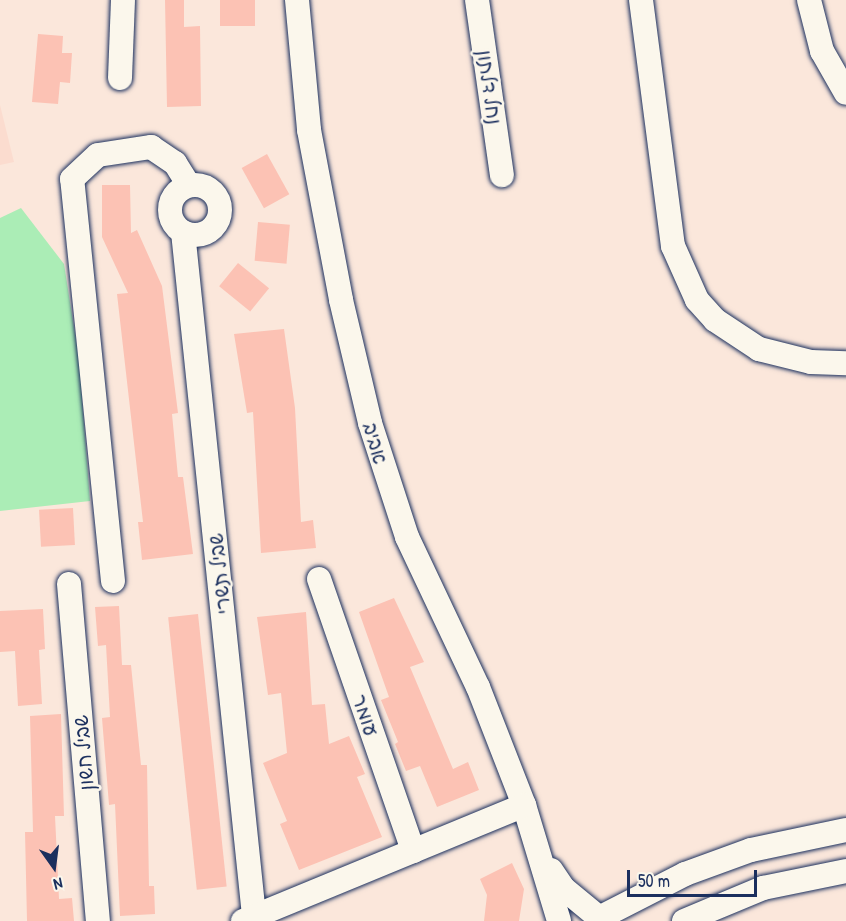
<!DOCTYPE html>
<meta charset="utf-8">
<style>
body{margin:0}
#map{position:relative;width:846px;height:921px;overflow:hidden;background:#fbe7db;font-family:"Patrick Hand","Playpen Sans Hebrew",sans-serif}
div>[style]{position:absolute}
.built>*{inset:0;background:#fbdccf}
.green>*{inset:0;background:#abedb6}
.building>*{inset:0;background:#fcc2b4;transform-origin:0 0}
.roads{filter:drop-shadow(0 0 2px #1b2f5e) drop-shadow(0 0 2px #1b2f5e)}
.minor>*{height:24px;margin:-12px;padding:0 12px;transform-origin:12px;border-radius:12px;background:#fbf7ec}
.minor>.ring{margin:-12px;padding:0;box-sizing:content-box;background:none;border:24px solid #fbf7ec;border-radius:50%}
span{translate:-50% -50%;white-space:nowrap;text-align:center;line-height:1.15;-webkit-text-stroke:5px #fbf7ec;paint-order:stroke}
.street-label{font-size:20px;color:#1b2f5e}
.north{position:absolute;left:24px;top:837px;width:60px;height:60px;-webkit-text-stroke:4px #fbf7ec;paint-order:stroke;rotate:166deg;font-size:16px;font-weight:700;line-height:24px;text-align:center;color:#1b2f5e}
.north::after{content:'';display:block;margin:auto;width:21px;height:27px;background:#1b2f5e;clip-path:polygon(50% 0,100% 100%,50% 72%,0 100%)}
.scale{position:absolute;left:627px;top:870px;width:130px;height:27px;box-sizing:border-box;border:3px solid #1b2f5e;border-top:0;padding-left:8px;font-size:18px;line-height:21px;white-space:nowrap;color:#1b2f5e;-webkit-text-stroke:4px #fbf7ec;paint-order:stroke}
</style>
<div id="map">
<div class="built">
<i style="clip-path:polygon(0 105px,14px 162px,0 165px)"></i>
</div>
<div class="green">
<i style="clip-path:polygon(21px 208px,64px 264px,79px 359px,90px 501px,0 511px,0 218px)"></i>
</div>
<div class="building">
<i style="clip-path:polygon(165px 0,184px 0,184px 27px,200px 26px,201px 106px,167px 107px)"></i>
<i style="left:220px;top:0;width:35px;height:26px"></i>
<i style="clip-path:polygon(38px 34px,63px 36px,62px 53px,72px 53px,70px 83px,60px 82px,58px 104px,32px 102px)"></i>
<i style="left:267px;top:154px;width:46px;height:29px;rotate:61deg"></i>
<i style="clip-path:polygon(102px 185px,130px 185px,131px 233px,137px 230px,162px 286px,178px 413px,172px 414px,178px 477px,183px 477px,193px 554px,142px 560px,138px 522px,143px 522px,117px 294px,128px 293px,102px 237px)"></i>
<i style="left:258px;top:222px;width:32px;height:39px;rotate:5deg"></i>
<i style="left:238px;top:263px;width:40px;height:30px;rotate:39deg"></i>
<i style="clip-path:polygon(284px 329px,295px 408px,301px 522px,313px 520px,316px 548px,261px 553px,253px 412px,247px 413px,234px 334px)"></i>
<i style="left:73px;top:508px;width:37px;height:34px;rotate:87deg"></i>
<i style="clip-path:polygon(394px 598px,424px 662px,410px 667px,453px 769px,468px 762px,479px 790px,437px 807px,420px 766px,406px 771px,395px 744px,398px 742px,381px 700px,389px 697px,359px 612px)"></i>
<i style="clip-path:polygon(119px 606px,122px 665px,131px 665px,141px 765px,147px 765px,149px 886px,154px 886px,155px 914px,120px 916px,115px 804px,109px 805px,102px 718px,110px 717px,106px 645px,98px 646px,95px 607px)"></i>
<i style="clip-path:polygon(43px 609px,45px 649px,39px 650px,42px 704px,18px 706px,15px 651px,0 652px,0 611px)"></i>
<i style="clip-path:polygon(306px 612px,312px 705px,325px 704px,329px 744px,349px 736px,365px 774px,357px 777px,382px 837px,299px 870px,280px 824px,287px 821px,263px 763px,287px 753px,281px 693px,268px 695px,257px 617px)"></i>
<i style="left:198px;top:614px;width:274px;height:30px;rotate:84deg"></i>
<i style="clip-path:polygon(61px 714px,64px 816px,55px 816px,59px 899px,72px 898px,74px 921px,27px 921px,25px 832px,33px 832px,30px 716px)"></i>
<i style="clip-path:polygon(512px 863px,524px 889px,519px 921px,484px 921px,487px 895px,480px 879px)"></i>
</div>
<div class="roads">
<div class="minor">
<i style="left:297px;top:0;width:131px;rotate:84.7deg"></i>
<i style="left:309px;top:130px;width:173px;rotate:79.3deg"></i>
<i style="left:341px;top:300px;width:126px;rotate:76.7deg"></i>
<i style="left:370px;top:423px;width:120px;rotate:72deg"></i>
<i style="left:407px;top:537px;width:166px;rotate:64.7deg"></i>
<i style="left:478px;top:687px;width:127px;rotate:68.7deg"></i>
<i style="left:524px;top:805px;width:121px;rotate:73.2deg"></i>
<i style="left:477px;top:0;width:177px;rotate:81.9deg"></i>
<i style="left:641px;top:0;width:248px;rotate:82.6deg"></i>
<i style="left:673px;top:246px;width:59px;rotate:66deg"></i>
<i style="left:697px;top:300px;width:27px;rotate:48deg"></i>
<i style="left:715px;top:320px;width:53px;rotate:33.4deg"></i>
<i style="left:759px;top:349px;width:54px;rotate:14deg"></i>
<i style="left:811px;top:362px;width:35px;rotate:2deg"></i>
<i style="left:809px;top:0;width:53px;rotate:75.7deg"></i>
<i style="left:822px;top:51px;width:48px;rotate:60.3deg"></i>
<i style="left:120px;top:78px;width:78px;rotate:-87.8deg"></i>
<i class="ring" style="left:170px;top:185px;width:26px;height:26px"></i>
<i style="left:183px;top:232px;width:688px;rotate:84.07deg"></i>
<i style="left:319px;top:579px;width:288px;rotate:70.9deg"></i>
<i style="left:113px;top:581px;width:404px;rotate:-95.8deg"></i>
<i style="left:72px;top:179px;width:35px;rotate:-43deg"></i>
<i style="left:98px;top:155px;width:54px;rotate:-8.6deg"></i>
<i style="left:151px;top:147px;width:29px;rotate:34deg"></i>
<i style="left:175px;top:163px;width:26px;rotate:58deg"></i>
<i style="left:69px;top:584px;width:338px;rotate:85.1deg"></i>
<i style="left:551px;top:870px;width:22px;rotate:56deg"></i>
<i style="left:563px;top:888px;width:44px;rotate:39.5deg"></i>
<i style="left:605px;top:915px;width:90px;rotate:-27.1deg"></i>
<i style="left:685px;top:874px;width:70px;rotate:-20deg"></i>
<i style="left:751px;top:850px;width:97px;rotate:-11.9deg"></i>
<i style="left:243px;top:921px;width:304px;rotate:-22.4deg"></i>
<i style="left:684px;top:921px;width:86px;rotate:-22.7deg"></i>
<i style="left:763px;top:888px;width:85px;rotate:-11.6deg"></i>
</div>
</div>
<div class="street-label">
<span style="left:490px;top:87px;rotate:82deg">נחל דלתון</span>
<span style="left:376px;top:443px;rotate:74deg">אביב</span>
<span style="left:219px;top:574px;rotate:-96deg">שביל תשרי</span>
<span style="left:366px;top:715px;rotate:71deg">עומר</span>
<span style="left:83px;top:753px;rotate:-95deg">שביל חשון</span>
</div>
<div class="north">N</div>
<div class="scale">50 m</div>
</div>
